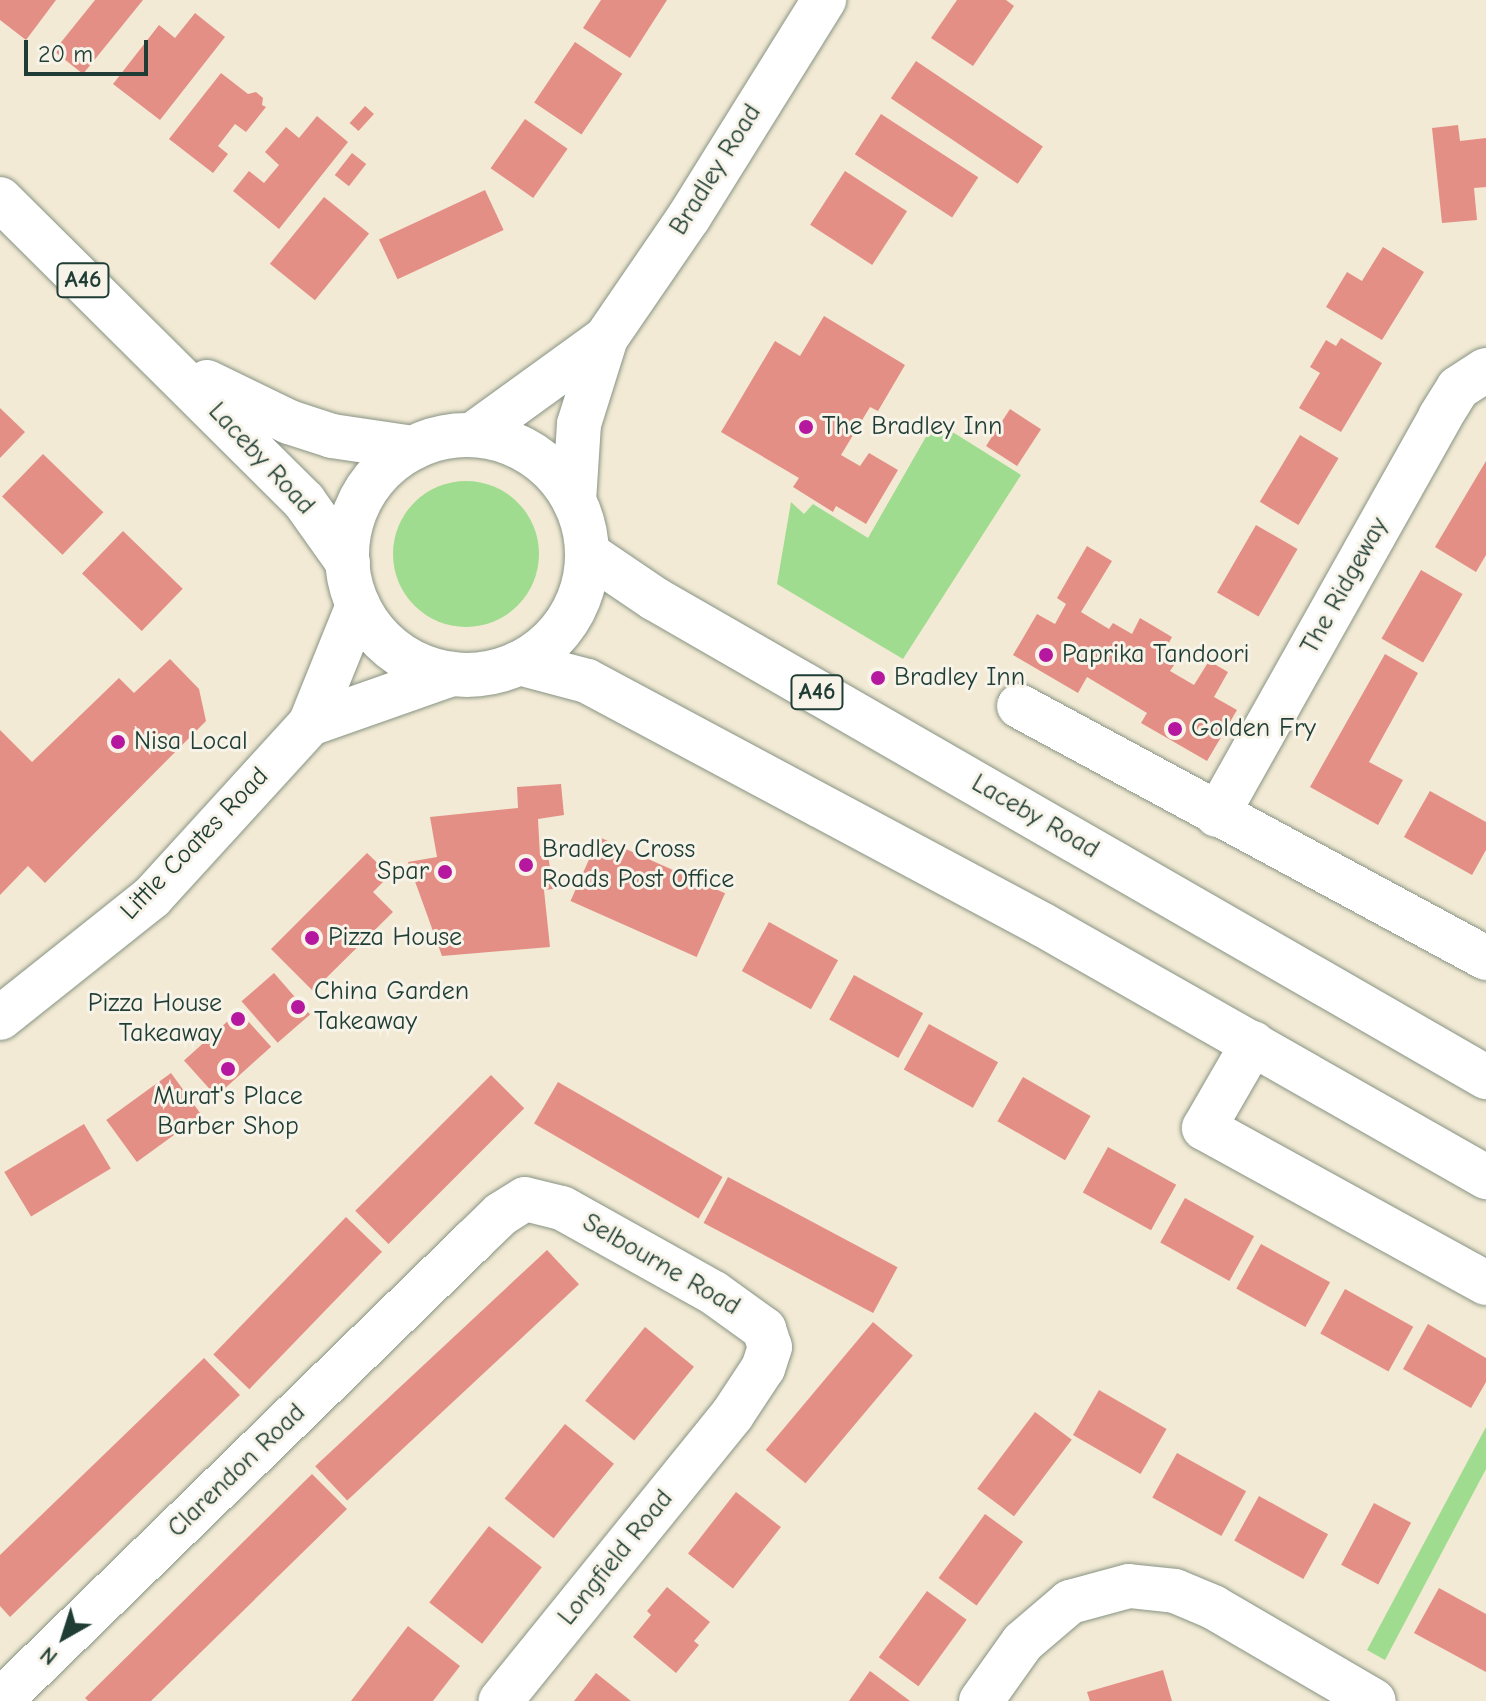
<!DOCTYPE html>
<style>
body{margin:0}
#map{position:relative;width:1486px;height:1701px;overflow:hidden;background:#f2ead4;font-family:"Comic Neue",sans-serif}
div>[style]{position:absolute}
.green>*{inset:0;background:#9fdc90}
.round{border-radius:50%}
.building>*{inset:0;background:#e48f86;transform-origin:0 0}
.roads{filter:drop-shadow(0 0 2px #889484) drop-shadow(0 0 2px #889484)}
.minor>*{height:44px;margin:-22px;padding:0 22px;transform-origin:22px;border-radius:22px;background:#fff}
.tertiary>*{height:44px;margin:-22px;padding:0 22px;transform-origin:22px;border-radius:22px;background:#fff}
.secondary>*{height:44px;margin:-22px;padding:0 22px;transform-origin:22px;border-radius:22px;background:#fff}
.trunk>*{height:44px;margin:-22px;padding:0 22px;transform-origin:22px;border-radius:22px;background:#fff}
.trunk>.ring{margin:-22px;padding:0;box-sizing:content-box;background:none;border:44px solid #fff;border-radius:50%}
.dots>*{width:22px;height:22px;translate:-50% -50%;box-sizing:border-box;border:4px solid #f7f3e8;border-radius:50%}
span{translate:-50% -50%;white-space:nowrap;text-align:center;line-height:1.15;-webkit-text-stroke:6px #f7f3e8;paint-order:stroke}
.shield-label span{padding:2px 6px;background:#f7f3e8;border:2px solid;border-radius:6px;-webkit-text-stroke-width:0}
.shield-label{font-size:24px;color:#1f3d34;font-weight:700}
.street-label{font-size:26px;color:#1f3d34}
.poi-label{font-size:26px;color:#1f3d34}
.left{translate:0 -50%;text-align:left}
.right{translate:-100% -50%;text-align:right}
.north{position:absolute;left:24px;top:1597px;width:80px;height:80px;-webkit-text-stroke:6px #f7f3e8;paint-order:stroke;rotate:219deg;font-size:22px;font-weight:700;line-height:32px;text-align:center;color:#1f3d34}
.north::after{content:'';display:block;margin:auto;width:28px;height:36px;background:#1f3d34;clip-path:polygon(50% 0,100% 100%,50% 72%,0 100%)}
.scale{position:absolute;left:24px;top:40px;width:124px;height:36px;box-sizing:border-box;border:4px solid #1f3d34;border-top:0;padding-left:10px;font-size:24px;line-height:28px;white-space:nowrap;color:#1f3d34;-webkit-text-stroke:6px #f7f3e8;paint-order:stroke}
</style>
<div id="map">
<div class="green">
<i style="clip-path:polygon(935px 421px,1021px 475px,903px 659px,777px 584px,791px 502px,804px 514px,813px 504px,868px 538px)"></i>
<i class="round" style="left:393px;top:481px;width:146px;height:146px"></i>
<i style="clip-path:polygon(1486px 1427px,1486px 1469px,1385px 1660px,1367px 1650px)"></i>
</div>
<div class="building">
<i style="clip-path:polygon(0 0,56px 0,26px 40px,0 20px)"></i>
<i style="clip-path:polygon(95px 0,143px 0,83px 74px,54px 51px)"></i>
<i style="clip-path:polygon(601px 0,667px 0,630px 58px,583px 28px)"></i>
<i style="clip-path:polygon(957px 0,1006px 0,1014px 6px,973px 66px,931px 38px)"></i>
<i style="clip-path:polygon(195px 13px,225px 37px,160px 120px,113px 84px,159px 25px,175px 38px)"></i>
<i style="left:575px;top:42px;width:57px;height:73px;rotate:34deg"></i>
<i style="left:916px;top:61px;width:153px;height:45px;rotate:34deg"></i>
<i style="clip-path:polygon(221px 73px,248px 94px,256px 92px,263px 98px,262px 105px,266px 107px,246px 132px,235px 124px,218px 146px,228px 154px,213px 173px,169px 139px)"></i>
<i style="left:365px;top:106px;width:12px;height:23px;rotate:42deg"></i>
<i style="left:881px;top:114px;width:116px;height:48px;rotate:33deg"></i>
<i style="clip-path:polygon(317px 116px,348px 142px,279px 229px,233px 191px,249px 171px,264px 183px,279px 165px,265px 152px,286px 127px,299px 138px)"></i>
<i style="left:525px;top:119px;width:52px;height:60px;rotate:35deg"></i>
<i style="clip-path:polygon(1458px 125px,1460px 141px,1486px 138px,1486px 187px,1474px 188px,1477px 220px,1442px 223px,1432px 128px)"></i>
<i style="left:352px;top:153px;width:18px;height:28px;rotate:38deg"></i>
<i style="left:845px;top:171px;width:74px;height:64px;rotate:33deg"></i>
<i style="left:485px;top:190px;width:44px;height:117px;rotate:65deg"></i>
<i style="left:324px;top:197px;width:58px;height:86px;rotate:39deg"></i>
<i style="clip-path:polygon(1383px 247px,1424px 272px,1382px 340px,1326px 307px,1347px 272px,1362px 281px)"></i>
<i style="clip-path:polygon(824px 316px,905px 365px,878px 411px,870px 407px,841px 455px,860px 466px,869px 453px,898px 470px,866px 524px,836px 506px,833px 512px,793px 487px,799px 478px,721px 432px,775px 341px,800px 356px)"></i>
<i style="clip-path:polygon(1341px 338px,1382px 363px,1341px 432px,1299px 408px,1320px 373px,1310px 367px,1326px 340px,1336px 346px)"></i>
<i style="clip-path:polygon(0 408px,25px 432px,0 458px)"></i>
<i style="left:1010px;top:409px;width:37px;height:44px;rotate:33deg"></i>
<i style="left:1300px;top:435px;width:45px;height:78px;rotate:31deg"></i>
<i style="left:43px;top:454px;width:84px;height:59px;rotate:44deg"></i>
<i style="clip-path:polygon(1486px 461px,1486px 555px,1476px 572px,1435px 547px)"></i>
<i style="left:1256px;top:525px;width:48px;height:78px;rotate:30deg"></i>
<i style="left:123px;top:531px;width:83px;height:59px;rotate:44deg"></i>
<i style="clip-path:polygon(1087px 546px,1112px 561px,1081px 612px,1109px 629px,1113px 623px,1132px 634px,1140px 618px,1172px 637px,1164px 652px,1178px 659px,1170px 671px,1194px 685px,1209px 661px,1228px 672px,1214px 697px,1237px 710px,1207px 761px,1141px 723px,1147px 713px,1087px 677px,1078px 693px,1013px 655px,1037px 614px,1055px 624px,1066px 604px,1057px 598px)"></i>
<i style="left:1421px;top:570px;width:48px;height:79px;rotate:30deg"></i>
<i style="clip-path:polygon(1385px 654px,1418px 673px,1369px 762px,1403px 780px,1378px 825px,1310px 787px)"></i>
<i style="clip-path:polygon(170px 659px,199px 689px,206px 721px,45px 883px,28px 866px,0 895px,0 730px,32px 762px,119px 678px,134px 693px)"></i>
<i style="clip-path:polygon(561px 784px,564px 815px,538px 819px,540px 856px,548px 854px,553px 889px,544px 890px,550px 947px,442px 956px,408px 862px,437px 857px,430px 817px,518px 808px,517px 787px)"></i>
<i style="clip-path:polygon(1430px 791px,1486px 822px,1486px 850px,1472px 875px,1404px 837px)"></i>
<i style="left:599px;top:837px;width:138px;height:70px;rotate:24deg"></i>
<i style="clip-path:polygon(367px 853px,390px 875px,373px 892px,393px 912px,313px 991px,271px 949px)"></i>
<i style="left:769px;top:922px;width:79px;height:56px;rotate:29deg"></i>
<i style="left:274px;top:973px;width:55px;height:43px;rotate:49deg"></i>
<i style="left:854px;top:975px;width:79px;height:51px;rotate:29deg"></i>
<i style="left:239px;top:1011px;width:48px;height:74px;rotate:48deg"></i>
<i style="left:929px;top:1024px;width:79px;height:52px;rotate:29deg"></i>
<i style="left:171px;top:1073px;width:52px;height:80px;rotate:54deg"></i>
<i style="left:491px;top:1075px;width:47px;height:192px;rotate:45deg"></i>
<i style="left:1023px;top:1077px;width:78px;height:51px;rotate:30deg"></i>
<i style="left:558px;top:1082px;width:190px;height:48px;rotate:30deg"></i>
<i style="left:84px;top:1124px;width:52px;height:93px;rotate:59deg"></i>
<i style="left:1108px;top:1147px;width:78px;height:52px;rotate:29deg"></i>
<i style="left:728px;top:1177px;width:192px;height:52px;rotate:28deg"></i>
<i style="left:1185px;top:1198px;width:79px;height:51px;rotate:29deg"></i>
<i style="left:346px;top:1217px;width:50px;height:191px;rotate:44deg"></i>
<i style="left:1261px;top:1244px;width:79px;height:51px;rotate:29deg"></i>
<i style="left:547px;top:1250px;width:47px;height:317px;rotate:47deg"></i>
<i style="left:1345px;top:1289px;width:78px;height:51px;rotate:29deg"></i>
<i style="left:873px;top:1322px;width:52px;height:167px;rotate:40deg"></i>
<i style="clip-path:polygon(1428px 1324px,1486px 1358px,1486px 1382px,1471px 1408px,1403px 1369px)"></i>
<i style="left:645px;top:1327px;width:63px;height:95px;rotate:39deg"></i>
<i style="clip-path:polygon(204px 1358px,240px 1395px,10px 1617px,0 1606px,0 1555px)"></i>
<i style="left:1099px;top:1390px;width:78px;height:52px;rotate:30deg"></i>
<i style="left:1035px;top:1412px;width:46px;height:96px;rotate:37deg"></i>
<i style="left:565px;top:1424px;width:63px;height:96px;rotate:39deg"></i>
<i style="left:1177px;top:1453px;width:79px;height:51px;rotate:29deg"></i>
<i style="clip-path:polygon(312px 1474px,347px 1509px,151px 1701px,88px 1701px,85px 1698px)"></i>
<i style="left:736px;top:1492px;width:57px;height:78px;rotate:38deg"></i>
<i style="left:1259px;top:1496px;width:79px;height:51px;rotate:29deg"></i>
<i style="left:1374px;top:1503px;width:42px;height:70px;rotate:28deg"></i>
<i style="left:985px;top:1514px;width:47px;height:79px;rotate:36deg"></i>
<i style="left:489px;top:1526px;width:67px;height:97px;rotate:38deg"></i>
<i style="clip-path:polygon(667px 1587px,710px 1622px,694px 1641px,699px 1645px,676px 1673px,633px 1637px,651px 1615px,647px 1611px)"></i>
<i style="clip-path:polygon(1439px 1588px,1486px 1614px,1486px 1672px,1414px 1633px)"></i>
<i style="left:927px;top:1591px;width:49px;height:82px;rotate:36deg"></i>
<i style="clip-path:polygon(408px 1626px,460px 1666px,433px 1701px,351px 1701px)"></i>
<i style="clip-path:polygon(1163px 1670px,1172px 1701px,1090px 1701px,1087px 1692px)"></i>
<i style="clip-path:polygon(870px 1671px,910px 1701px,849px 1701px)"></i>
<i style="clip-path:polygon(596px 1673px,631px 1701px,574px 1701px)"></i>
</div>
<div class="roads">
<div class="minor">
<i style="left:1019px;top:706px;width:531px;rotate:28.35deg"></i>
<i style="left:1217px;top:815px;width:456px;rotate:-60.7deg"></i>
<i style="left:1440px;top:417px;width:34px;rotate:-58deg"></i>
<i style="left:1458px;top:388px;width:33px;rotate:-33deg"></i>
<i style="left:1253px;top:1043px;width:98px;rotate:120deg"></i>
<i style="left:1204px;top:1128px;width:322px;rotate:28.8deg"></i>
<i style="left:0;top:1701px;width:660px;rotate:-44.2deg"></i>
<i style="left:473px;top:1241px;width:39px;rotate:-44deg"></i>
<i style="left:501px;top:1214px;width:28px;rotate:-32deg"></i>
<i style="left:525px;top:1199px;width:38px;rotate:14deg"></i>
<i style="left:562px;top:1208px;width:174px;rotate:29.2deg"></i>
<i style="left:714px;top:1293px;width:62px;rotate:35.8deg"></i>
<i style="left:764px;top:1329px;width:19px;rotate:72deg"></i>
<i style="left:770px;top:1347px;width:22px;rotate:108deg"></i>
<i style="left:763px;top:1368px;width:56px;rotate:123.4deg"></i>
<i style="left:732px;top:1415px;width:368px;rotate:129deg"></i>
<i style="left:981px;top:1701px;width:72px;rotate:-54.6deg"></i>
<i style="left:1023px;top:1642px;width:62px;rotate:-40.4deg"></i>
<i style="left:1070px;top:1602px;width:61px;rotate:-15.2deg"></i>
<i style="left:1129px;top:1586px;width:46px;rotate:6.2deg"></i>
<i style="left:1175px;top:1591px;width:41px;rotate:22.8deg"></i>
<i style="left:1213px;top:1607px;width:186px;rotate:30.3deg"></i>
</div>
<div class="tertiary">
<i style="left:472px;top:435px;width:165px;rotate:-35.9deg"></i>
<i style="left:574px;top:501px;width:77px;rotate:-86.3deg"></i>
<i style="left:579px;top:424px;width:90px;rotate:-72.6deg"></i>
<i style="left:606px;top:338px;width:147px;rotate:-55.6deg"></i>
<i style="left:689px;top:217px;width:256px;rotate:-58.1deg"></i>
</div>
<div class="secondary">
<i style="left:310px;top:724px;width:151px;rotate:-19.4deg"></i>
<i style="left:0;top:1018px;width:194px;rotate:-38.5deg"></i>
<i style="left:152px;top:897px;width:234px;rotate:-47.6deg"></i>
<i style="left:310px;top:724px;width:128px;rotate:-68deg"></i>
</div>
<div class="trunk">
<i style="left:0;top:199px;width:429px;rotate:44.8deg"></i>
<i style="left:304px;top:501px;width:76px;rotate:54.6deg"></i>
<i style="left:207px;top:382px;width:91px;rotate:26deg"></i>
<i style="left:289px;top:422px;width:45px;rotate:18deg"></i>
<i style="left:332px;top:436px;width:82px;rotate:8.4deg"></i>
<i class="ring" style="left:347px;top:435px;width:196px;height:196px"></i>
<i style="left:587px;top:553px;width:82px;rotate:34.1deg"></i>
<i style="left:655px;top:599px;width:959px;rotate:29.91deg"></i>
<i style="left:519px;top:663px;width:70px;rotate:14.8deg"></i>
<i style="left:587px;top:681px;width:517px;rotate:28.15deg"></i>
<i style="left:1043px;top:925px;width:510px;rotate:29.63deg"></i>
</div>
</div>
<div class="dots">
<i style="left:806px;top:427px;background:#b5179e"></i>
<i style="left:1046px;top:655px;background:#b5179e"></i>
<i style="left:878px;top:678px;background:#b5179e"></i>
<i style="left:1175px;top:729px;background:#b5179e"></i>
<i style="left:118px;top:742px;background:#b5179e"></i>
<i style="left:526px;top:865px;background:#b5179e"></i>
<i style="left:445px;top:872px;background:#b5179e"></i>
<i style="left:312px;top:938px;background:#b5179e"></i>
<i style="left:298px;top:1007px;background:#b5179e"></i>
<i style="left:238px;top:1019px;background:#b5179e"></i>
<i style="left:228px;top:1069px;background:#b5179e"></i>
</div>
<div class="shield-label">
<span style="left:83px;top:280px">A46</span>
<span style="left:817px;top:692px">A46</span>
</div>
<div class="street-label">
<span style="left:716px;top:170px;rotate:-58deg">Bradley Road</span>
<span style="left:261px;top:459px;rotate:47deg">Laceby Road</span>
<span style="left:1345px;top:586px;rotate:-61deg">The Ridgeway</span>
<span style="left:1035px;top:817px;rotate:30deg">Laceby Road</span>
<span style="left:195px;top:844px;rotate:-46deg">Little Coates Road</span>
<span style="left:661px;top:1265px;rotate:30deg">Selbourne Road</span>
<span style="left:237px;top:1471px;rotate:-44deg">Clarendon Road</span>
<span style="left:616px;top:1558px;rotate:-51deg">Longfield Road</span>
</div>
<div class="poi-label">
<span class="left" style="left:822px;top:427px">The Bradley Inn</span>
<span class="left" style="left:1062px;top:655px">Paprika Tandoori</span>
<span class="left" style="left:894px;top:678px">Bradley Inn</span>
<span class="left" style="left:1191px;top:729px">Golden Fry</span>
<span class="left" style="left:134px;top:742px">Nisa Local</span>
<span class="left" style="left:542px;top:865px">Bradley Cross<br>Roads Post Office</span>
<span class="right" style="left:429px;top:872px">Spar</span>
<span class="left" style="left:328px;top:938px">Pizza House</span>
<span class="left" style="left:314px;top:1007px">China Garden<br>Takeaway</span>
<span class="right" style="left:222px;top:1019px">Pizza House<br>Takeaway</span>
<span style="left:228px;top:1112px">Murat's Place<br>Barber Shop</span>
</div>
<div class="north">N</div>
<div class="scale">20 m</div>
</div>
